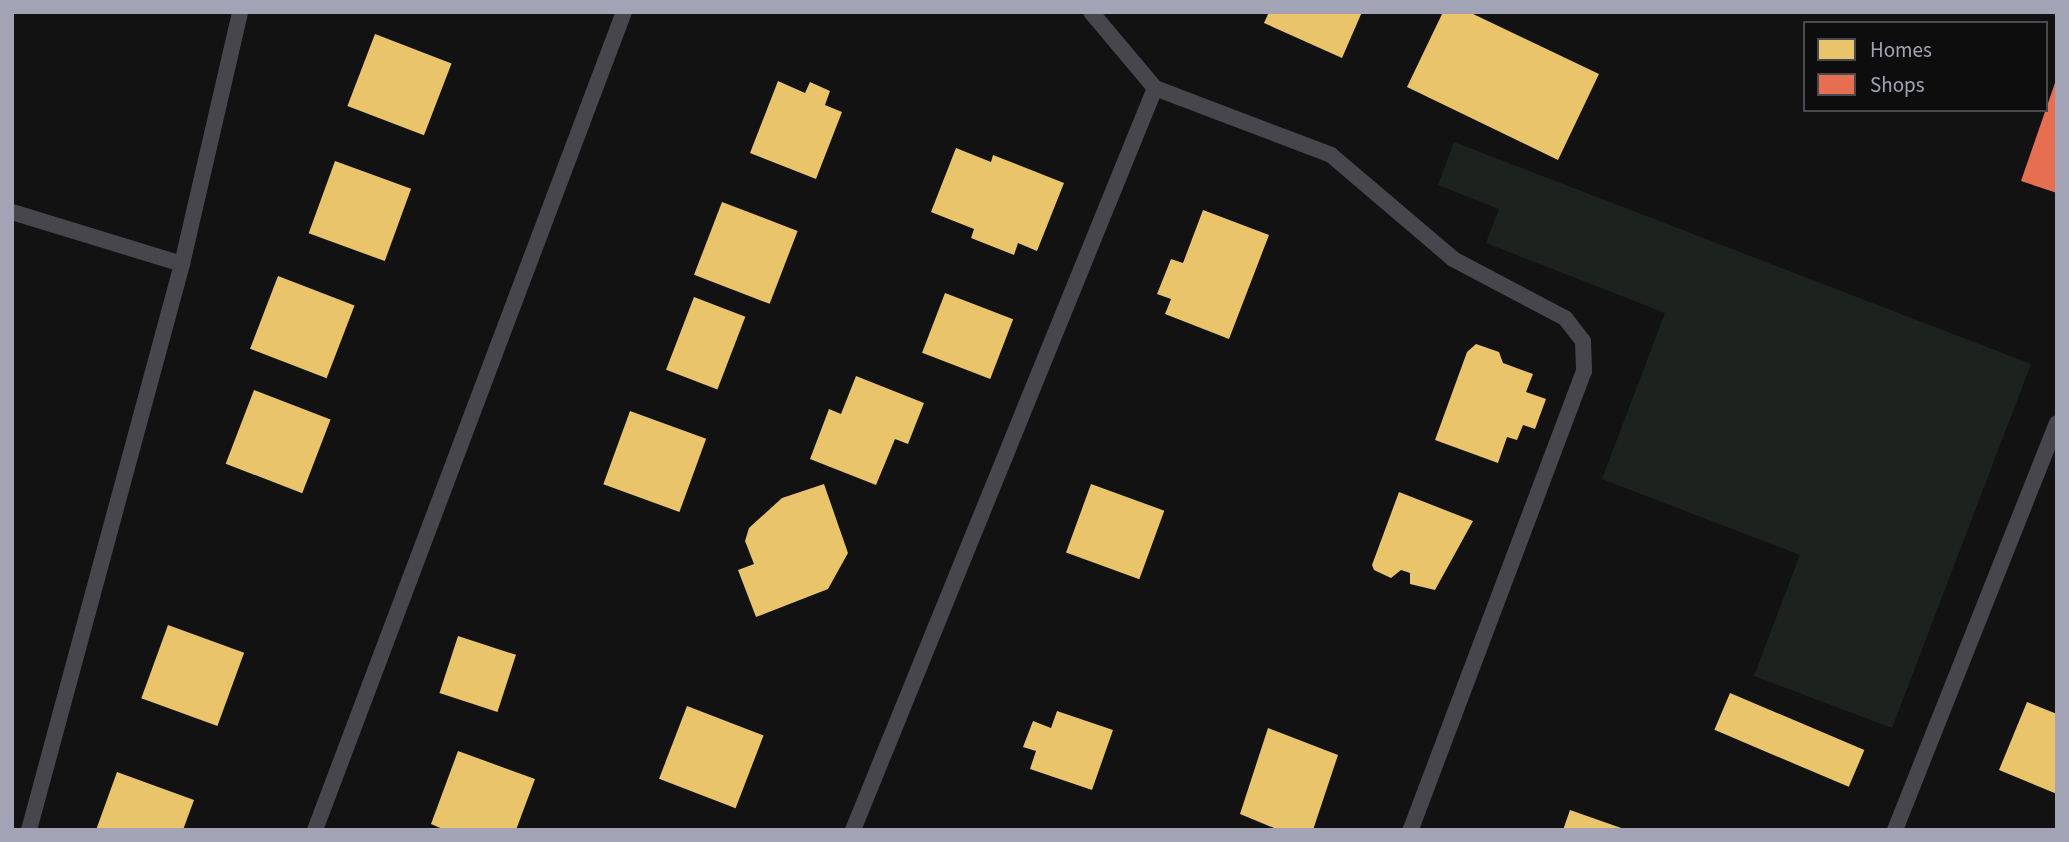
<!DOCTYPE html>
<style>
body{margin:0}
#map{position:relative;width:2069px;height:842px;overflow:hidden;background:#121213;font-family:"Source Sans 3",sans-serif}
div>[style]{position:absolute}
.green>*{inset:0;background:#1c231e}
.homes>*{inset:0;background:#e9c46a;transform-origin:0 0}
.shops>*{inset:0;background:#e76f51}
.lane>*{height:16px;margin:-8px;padding:0 8px;transform-origin:8px;border-radius:8px;background:#47464c}
span{translate:-50% -50%;white-space:nowrap;text-align:center;line-height:1.15;-webkit-text-stroke:7px #0d0d0e;paint-order:stroke}
.frame{position:absolute;inset:0;border:14px solid #a2a4b5;pointer-events:none}
.legend{position:absolute;left:1803px;top:21px;width:245px;height:91px;box-sizing:border-box;background:#0d0d0e;border:2px solid #494951;margin:0;padding:9px 12px;list-style:none;font-size:21px;color:#a2a4b5}
.legend li{display:flex;align-items:center;gap:14px;height:35px}
.legend b{width:35px;border:2px solid #494951}
</style>
<div id="map">
<div class="green">
<i style="clip-path:polygon(1454px 142px,2031px 364px,1892px 728px,1754px 676px,1800px 555px,1602px 479px,1665px 313px,1486px 243px,1499px 209px,1438px 185px)"></i>
</div>
<div class="homes">
<i style="clip-path:polygon(1269px 12px,1362px 12px,1342px 58px,1264px 23px)"></i>
<i style="clip-path:polygon(1443px 12px,1469px 12px,1599px 74px,1558px 160px,1407px 87px)"></i>
<i style="left:375px;top:34px;width:82px;height:77px;rotate:21deg"></i>
<i style="clip-path:polygon(778px 81px,805px 93px,810px 82px,830px 91px,825px 105px,842px 112px,816px 179px,750px 153px)"></i>
<i style="clip-path:polygon(956px 148px,991px 162px,993px 155px,1064px 183px,1037px 251px,1018px 243px,1014px 255px,971px 238px,974px 229px,931px 212px)"></i>
<i style="left:335px;top:161px;width:81px;height:77px;rotate:20deg"></i>
<i style="left:722px;top:202px;width:81px;height:78px;rotate:21deg"></i>
<i style="clip-path:polygon(1203px 210px,1269px 235px,1229px 339px,1165px 314px,1171px 299px,1157px 294px,1171px 259px,1183px 263px)"></i>
<i style="left:278px;top:276px;width:82px;height:78px;rotate:21deg"></i>
<i style="left:945px;top:293px;width:73px;height:64px;rotate:21deg"></i>
<i style="left:694px;top:297px;width:55px;height:78px;rotate:21deg"></i>
<i style="clip-path:polygon(1476px 344px,1499px 352px,1503px 363px,1533px 374px,1526px 392px,1546px 399px,1535px 429px,1523px 425px,1517px 440px,1507px 437px,1498px 463px,1435px 440px,1467px 352px)"></i>
<i style="clip-path:polygon(856px 376px,924px 403px,908px 444px,895px 439px,876px 485px,810px 459px,829px 409px,841px 414px)"></i>
<i style="left:254px;top:390px;width:82px;height:79px;rotate:21deg"></i>
<i style="left:630px;top:411px;width:81px;height:78px;rotate:20deg"></i>
<i style="clip-path:polygon(824px 484px,848px 553px,828px 589px,756px 617px,738px 570px,754px 564px,745px 541px,749px 528px,782px 498px)"></i>
<i style="left:1091px;top:484px;width:78px;height:73px;rotate:20deg"></i>
<i style="clip-path:polygon(1399px 492px,1473px 521px,1435px 590px,1410px 584px,1410px 573px,1401px 570px,1391px 578px,1374px 570px,1372px 565px)"></i>
<i style="left:168px;top:625px;width:81px;height:78px;rotate:20deg"></i>
<i style="left:458px;top:636px;width:61px;height:60px;rotate:18deg"></i>
<i style="left:1730px;top:693px;width:146px;height:40px;rotate:23deg"></i>
<i style="clip-path:polygon(2027px 702px,2057px 714px,2057px 794px,1999px 770px)"></i>
<i style="left:687px;top:706px;width:82px;height:78px;rotate:21deg"></i>
<i style="clip-path:polygon(1057px 711px,1113px 730px,1092px 790px,1030px 769px,1036px 751px,1023px 747px,1033px 721px,1051px 728px)"></i>
<i style="clip-path:polygon(1268px 728px,1338px 755px,1313px 830px,1279px 830px,1240px 814px)"></i>
<i style="clip-path:polygon(458px 751px,535px 779px,516px 830px,445px 830px,431px 824px)"></i>
<i style="clip-path:polygon(117px 772px,194px 800px,183px 830px,96px 830px)"></i>
<i style="clip-path:polygon(1570px 810px,1624px 829px,1624px 830px,1563px 830px)"></i>
</div>
<div class="shops">
<i style="clip-path:polygon(2056px 80px,2057px 80px,2057px 193px,2021px 181px)"></i>
</div>
<div class="lane">
<i style="left:1091px;top:12px;width:99px;rotate:49.9deg"></i>
<i style="left:1155px;top:88px;width:188px;rotate:20.8deg"></i>
<i style="left:1331px;top:155px;width:160px;rotate:40.4deg"></i>
<i style="left:1453px;top:259px;width:127px;rotate:27.8deg"></i>
<i style="left:1565px;top:318px;width:29px;rotate:52deg"></i>
<i style="left:1583px;top:341px;width:30px;rotate:88deg"></i>
<i style="left:1584px;top:371px;width:491px;rotate:110.7deg"></i>
<i style="left:12px;top:212px;width:178px;rotate:17deg"></i>
<i style="left:29px;top:830px;width:586px;rotate:-74.87deg"></i>
<i style="left:182px;top:264px;width:259px;rotate:-77deg"></i>
<i style="left:315px;top:830px;width:874px;rotate:-69.31deg"></i>
<i style="left:853px;top:830px;width:801px;rotate:-67.85deg"></i>
<i style="left:1895px;top:830px;width:438px;rotate:-68.3deg"></i>
</div>
<div class="frame"></div>
<ul class="legend">
<li><b style="height:19px;background:#e9c46a"></b>Homes</li>
<li><b style="height:19px;background:#e76f51"></b>Shops</li>
</ul>
</div>
